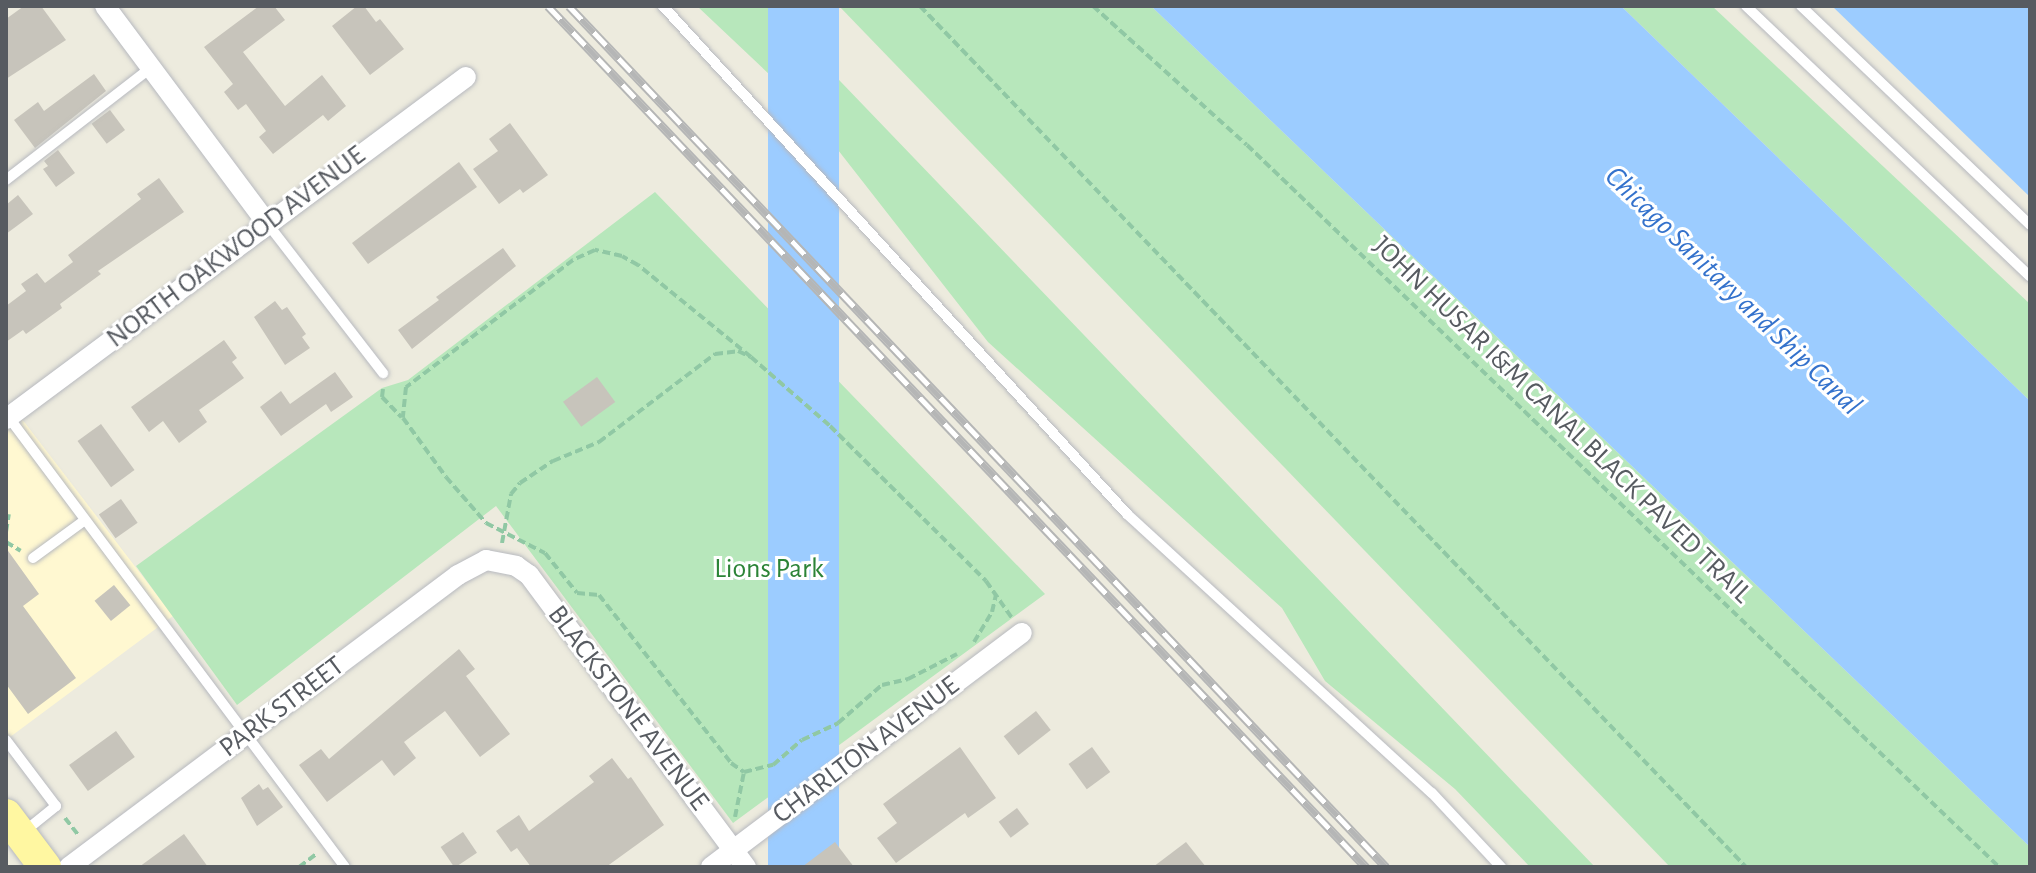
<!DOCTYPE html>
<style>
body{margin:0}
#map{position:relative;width:2036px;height:873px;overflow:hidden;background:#edebde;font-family:"Alegreya Sans",sans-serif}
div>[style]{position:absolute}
.commercial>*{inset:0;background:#fff8d1}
.green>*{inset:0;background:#b7e7bb}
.water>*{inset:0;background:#9cccff;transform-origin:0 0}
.building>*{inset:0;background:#c7c4bb;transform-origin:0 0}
.path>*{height:4px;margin-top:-2px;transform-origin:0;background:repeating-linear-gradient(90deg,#90c8a4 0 8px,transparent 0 12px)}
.roads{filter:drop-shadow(0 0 2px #b7b9bf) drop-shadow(0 0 2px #b7b9bf)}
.service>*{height:10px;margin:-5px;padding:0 5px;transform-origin:5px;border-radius:5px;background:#fff}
.minor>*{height:20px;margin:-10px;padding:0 10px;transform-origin:10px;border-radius:10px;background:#fff}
.primary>*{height:32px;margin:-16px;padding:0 16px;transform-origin:16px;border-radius:16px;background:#fff7a1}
.rail>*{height:9px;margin-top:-4.5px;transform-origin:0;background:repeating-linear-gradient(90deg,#fff 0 18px,#b5b6b6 0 36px);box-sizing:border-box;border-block:2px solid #b5b6b6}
span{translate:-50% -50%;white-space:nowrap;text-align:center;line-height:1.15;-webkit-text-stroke:6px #fff;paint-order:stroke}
.street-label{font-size:28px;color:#575b61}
.park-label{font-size:28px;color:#2c8437}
.water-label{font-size:30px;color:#3472cc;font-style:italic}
.frame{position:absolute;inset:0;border:8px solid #575b61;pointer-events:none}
</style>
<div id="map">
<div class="commercial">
<i style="clip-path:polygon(12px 406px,173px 616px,6px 740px,6px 411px)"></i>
</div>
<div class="green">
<i style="clip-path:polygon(697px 6px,768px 6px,1595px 867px,1530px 867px,1455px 789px,1325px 681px,1282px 608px,988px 342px,806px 109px)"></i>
<i style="clip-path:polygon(839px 6px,1151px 6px,2030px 847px,2030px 867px,1670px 867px)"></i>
<i style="clip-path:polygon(1621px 6px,1712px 6px,2030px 304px,2030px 401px)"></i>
<i style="clip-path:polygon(655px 192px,1045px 594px,733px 823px,496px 506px,237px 705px,136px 566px,382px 388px,408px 380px)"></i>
</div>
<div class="water">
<i style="left:768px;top:6px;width:71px;height:1194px"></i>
<i style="clip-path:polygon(1151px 6px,1621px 6px,2030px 401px,2030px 847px)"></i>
<i style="clip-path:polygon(1832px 6px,2030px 6px,2030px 197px)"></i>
</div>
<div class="building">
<i style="clip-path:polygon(24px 6px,41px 6px,66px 40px,6px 79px,6px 19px)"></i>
<i style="clip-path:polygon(259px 6px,274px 6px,285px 20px,243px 52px,285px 106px,322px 75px,346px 106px,328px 121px,323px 115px,273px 154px,259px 137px,266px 131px,246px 104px,238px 110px,224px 92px,233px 84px,204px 47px)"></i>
<i style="clip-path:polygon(357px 6px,364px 6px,376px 22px,380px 19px,404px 49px,370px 75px,332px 26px)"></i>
<i style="clip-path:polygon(94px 74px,106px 91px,35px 148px,14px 120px,38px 102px,44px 111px)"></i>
<i style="left:110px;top:110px;width:25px;height:23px;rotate:53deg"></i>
<i style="clip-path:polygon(510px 123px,548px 175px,523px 193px,520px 189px,499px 204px,473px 169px,498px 151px,489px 139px)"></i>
<i style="clip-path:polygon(58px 150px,75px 173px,56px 187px,43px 169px,48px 166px,44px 161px)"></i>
<i style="clip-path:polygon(459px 162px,477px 187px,368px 264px,352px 243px)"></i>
<i style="clip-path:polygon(159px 178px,184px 212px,98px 271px,101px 274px,60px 304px,62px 308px,26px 334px,23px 330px,6px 342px,6px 306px,26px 291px,21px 284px,37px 273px,45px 283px,73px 262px,68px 255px,141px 199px,137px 194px)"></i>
<i style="clip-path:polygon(18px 195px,33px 214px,6px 234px,6px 205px)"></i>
<i style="clip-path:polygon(503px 248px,516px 266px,412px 349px,398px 330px,439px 300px,436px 297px)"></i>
<i style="clip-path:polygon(275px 301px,282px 310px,287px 307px,306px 334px,302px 337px,310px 348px,285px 365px,254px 317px)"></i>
<i style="clip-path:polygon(224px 340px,237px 358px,232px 362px,244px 378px,199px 410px,207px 422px,179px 443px,163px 421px,149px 432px,131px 407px)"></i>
<i style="clip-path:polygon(335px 372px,353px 397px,331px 412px,326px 404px,281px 436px,260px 407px,281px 391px,290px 404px)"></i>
<i style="left:597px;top:377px;width:31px;height:42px;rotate:54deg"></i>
<i style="left:101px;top:424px;width:57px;height:29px;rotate:54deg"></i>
<i style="left:121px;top:499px;width:29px;height:27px;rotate:55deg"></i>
<i style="clip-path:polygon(6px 548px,39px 594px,23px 606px,76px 678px,28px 714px,6px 684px)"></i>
<i style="left:114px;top:585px;width:26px;height:25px;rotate:51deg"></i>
<i style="clip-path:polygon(459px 649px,475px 669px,466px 676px,510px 734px,480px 757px,445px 711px,404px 742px,416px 758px,394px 776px,382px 760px,327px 802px,299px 765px,321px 749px,329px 759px)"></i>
<i style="left:1036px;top:711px;width:24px;height:41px;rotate:52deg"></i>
<i style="left:116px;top:731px;width:32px;height:58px;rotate:54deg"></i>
<i style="clip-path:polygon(960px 747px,996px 798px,968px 818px,965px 813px,896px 863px,877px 838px,897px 823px,883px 804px)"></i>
<i style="left:1092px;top:747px;width:31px;height:29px;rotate:54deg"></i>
<i style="clip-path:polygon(612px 758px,628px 779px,631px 777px,664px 825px,606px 867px,531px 867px,517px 848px,511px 852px,496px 831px,519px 815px,529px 831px,594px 782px,589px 776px)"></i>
<i style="clip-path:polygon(259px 784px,263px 790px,268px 787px,283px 807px,257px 826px,241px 798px)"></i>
<i style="left:1017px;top:808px;width:20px;height:23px;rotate:53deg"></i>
<i style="left:463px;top:832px;width:25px;height:27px;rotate:56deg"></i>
<i style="clip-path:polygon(184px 834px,208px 867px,139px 867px)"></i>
<i style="clip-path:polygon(835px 842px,854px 867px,802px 867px)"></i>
<i style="clip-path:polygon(1186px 842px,1206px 867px,1153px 867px)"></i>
</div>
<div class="path">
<i style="left:920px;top:6px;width:1193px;rotate:46.19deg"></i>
<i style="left:1093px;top:6px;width:207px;rotate:42.1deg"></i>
<i style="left:1247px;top:145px;width:1042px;rotate:43.83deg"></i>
<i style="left:751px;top:357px;width:146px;rotate:-140.8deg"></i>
<i style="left:638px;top:265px;width:18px;rotate:-151deg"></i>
<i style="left:622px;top:256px;width:28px;rotate:-167deg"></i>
<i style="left:595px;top:250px;width:24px;rotate:156deg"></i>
<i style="left:573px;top:260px;width:210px;rotate:142.7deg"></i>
<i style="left:406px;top:387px;width:31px;rotate:96deg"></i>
<i style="left:403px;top:418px;width:73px;rotate:53.9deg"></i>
<i style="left:446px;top:477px;width:61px;rotate:49deg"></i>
<i style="left:486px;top:523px;width:66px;rotate:27deg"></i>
<i style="left:545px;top:553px;width:51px;rotate:51.3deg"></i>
<i style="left:577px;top:593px;width:22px;rotate:5deg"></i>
<i style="left:599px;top:595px;width:214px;rotate:51.8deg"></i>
<i style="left:731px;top:763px;width:16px;rotate:35deg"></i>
<i style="left:744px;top:772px;width:30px;rotate:-14deg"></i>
<i style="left:773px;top:765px;width:38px;rotate:-41deg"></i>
<i style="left:802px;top:740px;width:40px;rotate:-25deg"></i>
<i style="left:838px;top:723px;width:58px;rotate:-40.8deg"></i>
<i style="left:882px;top:685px;width:27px;rotate:-13deg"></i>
<i style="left:908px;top:679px;width:55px;rotate:-27deg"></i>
<i style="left:383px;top:389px;width:8px;rotate:97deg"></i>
<i style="left:382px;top:397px;width:28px;rotate:46deg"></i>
<i style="left:6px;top:532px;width:18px;rotate:-81deg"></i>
<i style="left:6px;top:542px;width:17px;rotate:31deg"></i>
<i style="left:502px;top:543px;width:50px;rotate:-79.6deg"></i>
<i style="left:511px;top:494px;width:14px;rotate:-51deg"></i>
<i style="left:520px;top:483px;width:40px;rotate:-34deg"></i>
<i style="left:553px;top:461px;width:50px;rotate:-22.4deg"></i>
<i style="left:599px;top:442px;width:146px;rotate:-37.2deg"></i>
<i style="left:715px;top:354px;width:23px;rotate:-7deg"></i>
<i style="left:738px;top:351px;width:14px;rotate:25deg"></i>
<i style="left:751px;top:357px;width:105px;rotate:41.1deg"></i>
<i style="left:830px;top:426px;width:220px;rotate:44.8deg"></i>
<i style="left:986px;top:581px;width:45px;rotate:54.9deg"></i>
<i style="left:974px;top:642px;width:35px;rotate:-59deg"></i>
<i style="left:992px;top:612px;width:18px;rotate:-77deg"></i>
<i style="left:735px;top:817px;width:46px;rotate:-78.7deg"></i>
<i style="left:65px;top:818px;width:23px;rotate:52deg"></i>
<i style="left:299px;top:867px;width:21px;rotate:-37deg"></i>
</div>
<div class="roads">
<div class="service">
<i style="left:663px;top:6px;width:688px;rotate:47.59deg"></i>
<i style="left:1127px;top:514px;width:413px;rotate:42.5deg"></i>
<i style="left:1432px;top:793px;width:101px;rotate:47deg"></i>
<i style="left:1746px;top:6px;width:392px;rotate:43.6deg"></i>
<i style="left:1801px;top:6px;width:317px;rotate:43.7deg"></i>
<i style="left:6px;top:180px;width:186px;rotate:-37.8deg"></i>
<i style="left:267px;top:223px;width:190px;rotate:52.3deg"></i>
<i style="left:7px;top:415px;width:564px;rotate:53.21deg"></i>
<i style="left:33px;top:558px;width:64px;rotate:-36.2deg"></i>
<i style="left:6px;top:740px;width:83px;rotate:52.9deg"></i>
<i style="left:56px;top:806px;width:40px;rotate:141deg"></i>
</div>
<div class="minor">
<i style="left:105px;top:6px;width:271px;rotate:53.3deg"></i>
<i style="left:6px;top:419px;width:573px;rotate:-36.63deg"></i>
<i style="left:69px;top:867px;width:486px;rotate:-36.9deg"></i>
<i style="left:458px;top:575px;width:32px;rotate:-28deg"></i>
<i style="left:486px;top:560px;width:31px;rotate:11deg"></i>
<i style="left:516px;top:566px;width:16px;rotate:35deg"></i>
<i style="left:529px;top:575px;width:364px;rotate:53.4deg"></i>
<i style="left:711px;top:867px;width:389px;rotate:-37deg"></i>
</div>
<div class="primary">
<i style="left:6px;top:815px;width:65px;rotate:53.1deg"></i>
</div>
</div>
<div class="rail">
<i style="left:548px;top:6px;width:1188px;rotate:46.47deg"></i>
<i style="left:569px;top:6px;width:1187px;rotate:46.5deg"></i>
</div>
<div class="street-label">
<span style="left:236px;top:247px;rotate:-37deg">NORTH OAKWOOD AVENUE</span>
<span style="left:1562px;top:420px;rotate:44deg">JOHN HUSAR I&amp;M CANAL BLACK PAVED TRAIL</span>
<span style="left:282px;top:707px;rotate:-37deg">PARK STREET</span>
<span style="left:628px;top:708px;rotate:53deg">BLACKSTONE AVENUE</span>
<span style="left:866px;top:750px;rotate:-37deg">CHARLTON AVENUE</span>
</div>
<div class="park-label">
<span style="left:769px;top:569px">Lions Park</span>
</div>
<div class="water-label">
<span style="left:1733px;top:291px;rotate:44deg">Chicago Sanitary and Ship Canal</span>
</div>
<div class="frame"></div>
</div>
